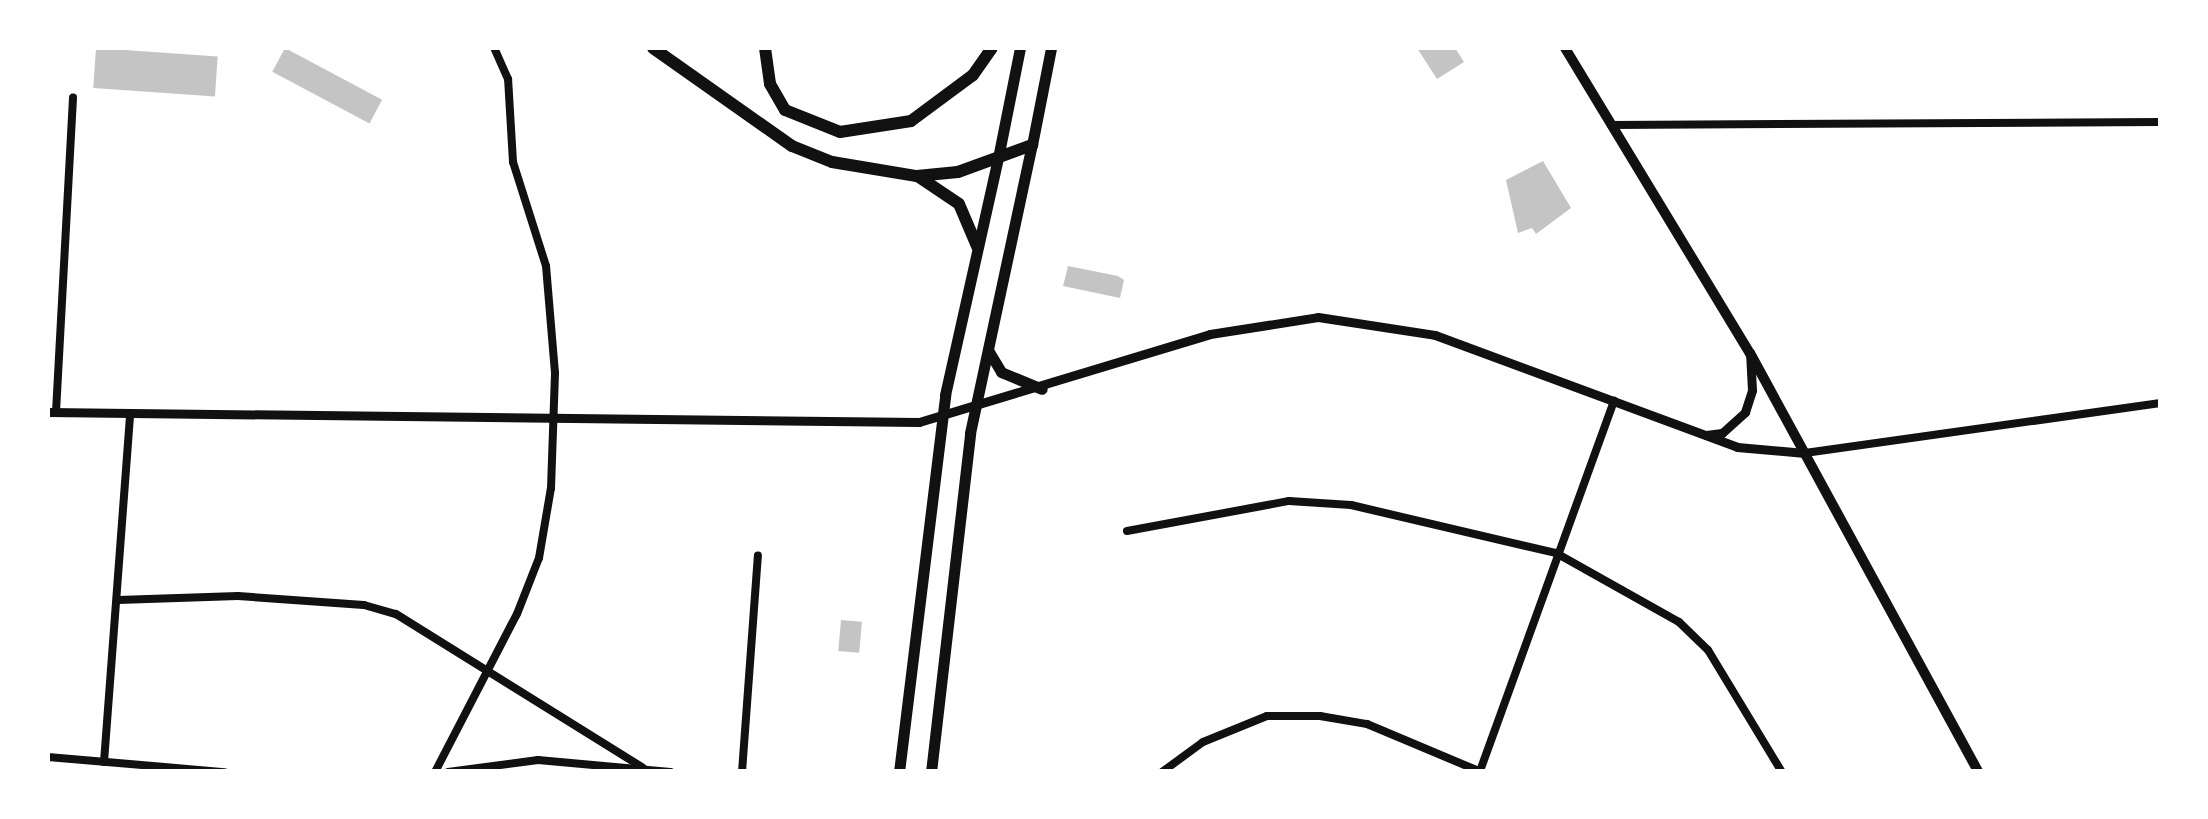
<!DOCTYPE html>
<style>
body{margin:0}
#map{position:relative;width:2208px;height:819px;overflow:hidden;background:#fff;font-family:Bitter,serif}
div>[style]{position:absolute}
.building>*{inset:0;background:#c4c4c4;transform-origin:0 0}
.minor>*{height:8px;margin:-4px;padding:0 4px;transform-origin:4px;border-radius:4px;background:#111}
.tertiary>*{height:9px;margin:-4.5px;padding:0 4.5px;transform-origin:4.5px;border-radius:4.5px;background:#111}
.secondary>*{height:10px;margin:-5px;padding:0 5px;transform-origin:5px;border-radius:5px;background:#111}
.primary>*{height:11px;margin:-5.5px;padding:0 5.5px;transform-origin:5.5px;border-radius:5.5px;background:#111}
.trunk>*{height:11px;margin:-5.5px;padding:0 5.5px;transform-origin:5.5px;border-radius:5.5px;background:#111}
.motorway>*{height:12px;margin:-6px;padding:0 6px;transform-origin:6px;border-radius:6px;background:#111}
span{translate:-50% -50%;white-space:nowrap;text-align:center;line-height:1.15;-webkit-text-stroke:10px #fff;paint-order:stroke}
.frame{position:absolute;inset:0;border:50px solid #fff;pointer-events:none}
</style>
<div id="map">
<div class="building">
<i style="left:96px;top:48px;width:122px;height:40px;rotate:4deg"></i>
<i style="left:285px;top:48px;width:110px;height:27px;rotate:28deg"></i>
<i style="clip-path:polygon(1417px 48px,1455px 48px,1464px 62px,1437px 79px)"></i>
<i style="clip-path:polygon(1543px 161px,1571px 208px,1536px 234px,1532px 228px,1518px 233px,1506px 180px)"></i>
<i style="clip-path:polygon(1068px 266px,1118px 276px,1124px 280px,1120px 298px,1063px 286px)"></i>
<i style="left:841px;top:620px;width:21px;height:31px;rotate:5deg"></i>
</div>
<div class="minor">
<i style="left:1611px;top:125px;width:549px;rotate:-0.31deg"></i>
<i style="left:56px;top:412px;width:315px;rotate:-86.9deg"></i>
<i style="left:1805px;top:453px;width:359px;rotate:-8deg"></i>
<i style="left:1127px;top:531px;width:165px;rotate:-10.5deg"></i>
<i style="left:1289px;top:501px;width:62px;rotate:3.7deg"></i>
<i style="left:1351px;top:505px;width:211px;rotate:13.2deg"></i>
<i style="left:1556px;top:553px;width:141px;rotate:29.3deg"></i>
<i style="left:1679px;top:622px;width:40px;rotate:44deg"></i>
<i style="left:1708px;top:650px;width:143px;rotate:58.8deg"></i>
<i style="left:118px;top:600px;width:120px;rotate:-1.9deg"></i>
<i style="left:238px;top:596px;width:126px;rotate:4.1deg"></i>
<i style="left:364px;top:605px;width:33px;rotate:16deg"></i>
<i style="left:396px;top:614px;width:291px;rotate:31.9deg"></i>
<i style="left:48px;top:757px;width:177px;rotate:4.9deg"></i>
<i style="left:104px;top:762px;width:349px;rotate:-85.7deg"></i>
<i style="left:1480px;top:771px;width:394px;rotate:-70.1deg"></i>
<i style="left:435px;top:772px;width:178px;rotate:-62.6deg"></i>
<i style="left:517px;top:614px;width:60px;rotate:-68.6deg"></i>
<i style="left:539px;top:558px;width:71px;rotate:-80.3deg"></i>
<i style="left:551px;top:488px;width:115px;rotate:-88deg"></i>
<i style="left:555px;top:373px;width:107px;rotate:-94.8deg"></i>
<i style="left:546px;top:266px;width:109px;rotate:-107.6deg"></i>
<i style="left:513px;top:162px;width:83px;rotate:-93.4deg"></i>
<i style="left:508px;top:79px;width:34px;rotate:-114deg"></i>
<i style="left:448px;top:772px;width:91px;rotate:-7.6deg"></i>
<i style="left:538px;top:760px;width:133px;rotate:5.2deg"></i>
<i style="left:742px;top:772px;width:217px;rotate:-85.8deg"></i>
<i style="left:1162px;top:772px;width:51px;rotate:-36.2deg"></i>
<i style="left:1203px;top:742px;width:69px;rotate:-22.1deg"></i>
<i style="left:1267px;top:716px;width:53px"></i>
<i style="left:1320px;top:716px;width:48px;rotate:9.7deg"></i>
<i style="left:1367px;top:724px;width:124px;rotate:22.8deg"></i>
</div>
<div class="tertiary">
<i style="left:48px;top:412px;width:871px;rotate:0.66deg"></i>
<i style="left:919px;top:422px;width:304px;rotate:-16.8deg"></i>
<i style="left:1210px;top:334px;width:109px;rotate:-8.9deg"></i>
<i style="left:1318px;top:317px;width:118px;rotate:8.7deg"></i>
<i style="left:1435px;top:335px;width:322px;rotate:20.3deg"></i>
<i style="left:1737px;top:447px;width:68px;rotate:5deg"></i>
<i style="left:1706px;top:435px;width:16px;rotate:-7deg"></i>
<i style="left:1722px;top:433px;width:31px;rotate:-42deg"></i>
<i style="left:1745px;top:412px;width:23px;rotate:-72deg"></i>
<i style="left:1752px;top:390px;width:35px;rotate:-93deg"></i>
</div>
<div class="secondary">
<i style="left:1565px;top:48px;width:357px;rotate:58.8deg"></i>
<i style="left:1750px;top:353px;width:477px;rotate:61.4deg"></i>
</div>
<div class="primary">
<i style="left:988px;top:350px;width:26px;rotate:59deg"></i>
<i style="left:1001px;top:372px;width:44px;rotate:22.5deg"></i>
<i style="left:899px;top:772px;width:380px;rotate:-83deg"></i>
<i style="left:945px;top:395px;width:243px;rotate:-77.4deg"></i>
<i style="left:931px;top:772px;width:341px;rotate:-83.4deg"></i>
<i style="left:970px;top:433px;width:295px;rotate:-77.9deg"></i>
</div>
<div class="trunk">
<i style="left:1032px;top:145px;width:99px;rotate:-78.9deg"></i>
<i style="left:998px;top:158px;width:112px;rotate:-78.7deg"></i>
</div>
<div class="motorway">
<i style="left:653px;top:48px;width:170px;rotate:35.2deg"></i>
<i style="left:792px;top:146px;width:43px;rotate:21.8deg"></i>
<i style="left:832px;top:162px;width:86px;rotate:9.4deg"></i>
<i style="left:917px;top:176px;width:41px;rotate:-5.6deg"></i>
<i style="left:958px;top:172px;width:79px;rotate:-20deg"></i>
<i style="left:765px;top:48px;width:36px;rotate:82deg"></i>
<i style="left:770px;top:84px;width:30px;rotate:60deg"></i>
<i style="left:785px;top:110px;width:59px;rotate:21.8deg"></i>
<i style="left:840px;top:132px;width:72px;rotate:-8.8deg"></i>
<i style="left:911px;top:121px;width:77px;rotate:-36.6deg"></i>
<i style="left:973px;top:75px;width:33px;rotate:-55deg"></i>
<i style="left:919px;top:177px;width:48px;rotate:34deg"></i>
<i style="left:959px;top:204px;width:46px;rotate:66.8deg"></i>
</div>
<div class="frame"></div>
</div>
